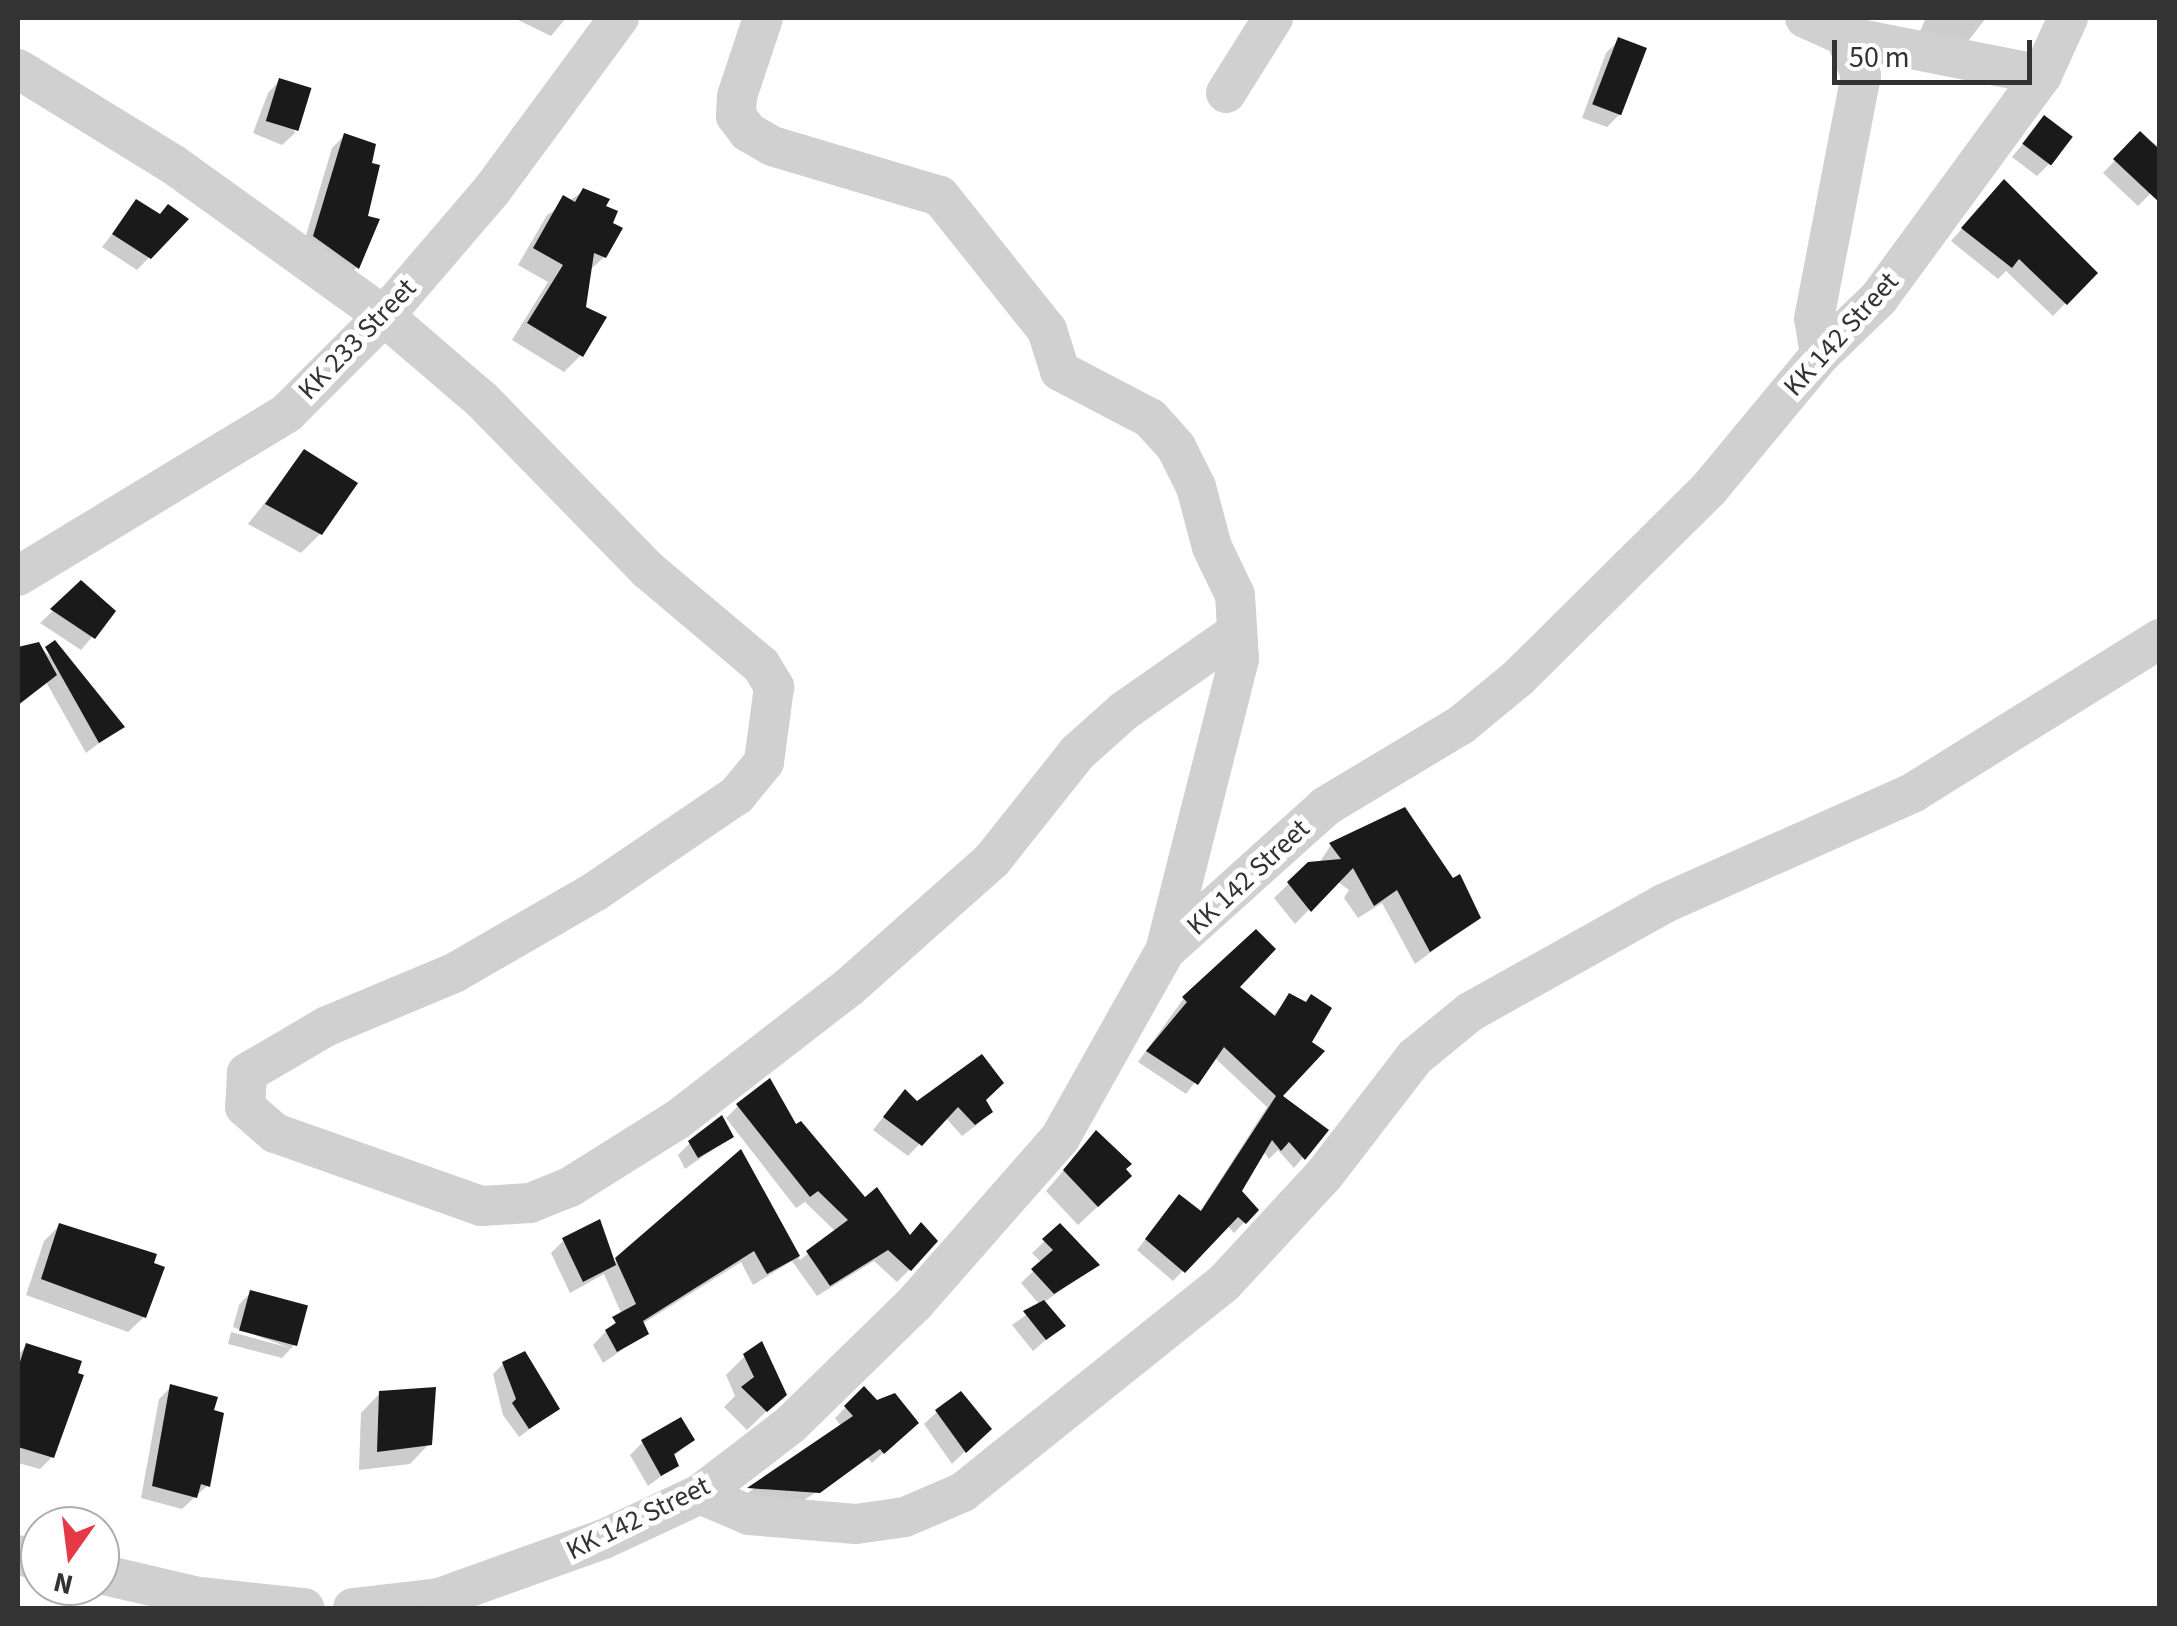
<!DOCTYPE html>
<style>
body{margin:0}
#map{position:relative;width:2177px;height:1626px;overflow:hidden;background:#fff;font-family:"Source Sans 3",sans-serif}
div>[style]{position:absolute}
.shadow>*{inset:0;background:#0003}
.building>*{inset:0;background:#1a1a1a;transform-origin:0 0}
.minor>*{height:40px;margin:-20px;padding:0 20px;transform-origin:20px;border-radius:20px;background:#d0d0d0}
span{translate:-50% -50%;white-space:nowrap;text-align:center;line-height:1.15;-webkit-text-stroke:10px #fff;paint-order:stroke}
.street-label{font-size:28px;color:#333}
.frame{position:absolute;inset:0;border:20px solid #333;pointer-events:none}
.north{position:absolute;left:20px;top:1506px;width:100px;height:100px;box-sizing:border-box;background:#fff;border:2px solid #adadad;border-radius:50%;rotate:194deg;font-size:28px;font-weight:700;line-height:40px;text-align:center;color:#333}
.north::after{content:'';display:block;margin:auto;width:35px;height:45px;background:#e63946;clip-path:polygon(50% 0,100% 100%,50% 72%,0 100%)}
.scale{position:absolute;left:1832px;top:40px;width:200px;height:45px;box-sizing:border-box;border:5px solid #333;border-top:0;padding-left:12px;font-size:30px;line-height:35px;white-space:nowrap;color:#333;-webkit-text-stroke:8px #fff;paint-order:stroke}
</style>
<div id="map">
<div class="shadow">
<i style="clip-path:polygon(514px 18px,566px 18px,551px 36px)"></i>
<i style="clip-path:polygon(1926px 18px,1986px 18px,1961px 50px,1920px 31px)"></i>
<i style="clip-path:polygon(1619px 40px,1619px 115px,1607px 127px,1582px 118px,1606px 53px)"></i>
<i style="clip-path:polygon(280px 80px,295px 133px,282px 145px,253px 133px,268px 93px)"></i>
<i style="clip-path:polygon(2044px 118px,2049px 164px,2037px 176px,2012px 157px)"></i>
<i style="clip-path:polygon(2140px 134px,2160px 147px,2160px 184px,2138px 206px,2103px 173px)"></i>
<i style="clip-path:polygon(344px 136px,357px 267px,345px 279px,302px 249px,332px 148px)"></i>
<i style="clip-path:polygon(584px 191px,602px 208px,604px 257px,589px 271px,581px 355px,564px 372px,512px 340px,548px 282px,518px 265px,547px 215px)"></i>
<i style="clip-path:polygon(1992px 195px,2095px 273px,2053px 316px,2006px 271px,1998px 279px,1951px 241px)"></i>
<i style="clip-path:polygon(137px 202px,159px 216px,185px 220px,137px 270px,102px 247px)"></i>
<i style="clip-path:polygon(304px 453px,320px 534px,301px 553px,248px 524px)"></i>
<i style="clip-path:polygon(81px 584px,113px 612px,81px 650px,40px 623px)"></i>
<i style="clip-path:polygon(38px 645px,121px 727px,86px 753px,46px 682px,18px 706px,18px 649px)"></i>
<i style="clip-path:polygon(1331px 845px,1452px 881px,1478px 917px,1415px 964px,1382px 903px,1358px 918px,1344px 898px,1349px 890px,1337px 881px,1295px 924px,1274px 898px,1309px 864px,1319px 863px)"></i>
<i style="clip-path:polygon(1236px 987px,1272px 1017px,1289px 996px,1304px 1004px,1311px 997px,1280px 1096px,1325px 1131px,1294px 1168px,1278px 1150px,1269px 1159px,1263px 1151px,1239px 1191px,1256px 1210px,1234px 1233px,1227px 1225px,1173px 1281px,1137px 1250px,1170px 1208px,1199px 1213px,1267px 1107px,1214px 1057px,1186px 1094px,1138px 1062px,1184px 998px)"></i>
<i style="clip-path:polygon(984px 1100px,990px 1112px,978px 1124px,962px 1136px,945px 1117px,908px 1156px,873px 1130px,893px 1105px)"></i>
<i style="clip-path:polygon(738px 1106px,796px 1128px,910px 1269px,897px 1282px,874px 1261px,817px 1296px,792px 1261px,753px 1285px,741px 1262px,642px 1324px,646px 1333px,603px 1363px,593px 1345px,622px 1315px,604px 1274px,570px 1293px,551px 1253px,563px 1241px,613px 1263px,740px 1153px,800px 1260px,836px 1232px,805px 1202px,796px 1208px,726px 1118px)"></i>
<i style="clip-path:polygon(1096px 1133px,1110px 1195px,1078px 1225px,1046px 1191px)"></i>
<i style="clip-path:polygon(731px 1137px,685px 1169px,678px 1155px,690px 1143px)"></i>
<i style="clip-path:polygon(59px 1226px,144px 1317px,128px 1332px,26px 1295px,44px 1241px)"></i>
<i style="clip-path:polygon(1060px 1227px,1096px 1265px,1043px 1303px,1062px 1326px,1033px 1351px,1012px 1325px,1040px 1305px,1021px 1283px,1042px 1263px,1032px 1253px)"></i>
<i style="clip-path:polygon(251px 1292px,294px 1345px,282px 1358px,228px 1344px,231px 1332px,290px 1348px,233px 1327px,239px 1305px)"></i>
<i style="clip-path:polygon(27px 1345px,52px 1457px,40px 1469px,18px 1463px,18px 1355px)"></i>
<i style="clip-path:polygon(745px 1356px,784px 1394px,747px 1430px,724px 1407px,735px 1396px,726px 1375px)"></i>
<i style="clip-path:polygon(503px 1364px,557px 1409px,519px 1437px,503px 1415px,493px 1374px)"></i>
<i style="clip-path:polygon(171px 1387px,211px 1412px,207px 1486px,182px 1509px,141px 1498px,159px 1399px)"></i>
<i style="clip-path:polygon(864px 1389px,904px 1434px,872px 1463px,868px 1458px,795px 1506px,739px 1499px,842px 1427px,835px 1418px)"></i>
<i style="clip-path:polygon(380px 1393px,429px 1444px,410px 1464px,359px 1470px,361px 1413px)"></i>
<i style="clip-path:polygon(937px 1412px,988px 1429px,952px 1464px,924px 1424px)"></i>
<i style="clip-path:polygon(692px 1440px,673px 1457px,676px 1465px,648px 1486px,630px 1455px,643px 1442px)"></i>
</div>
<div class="building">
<i style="left:1618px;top:37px;width:31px;height:72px;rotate:21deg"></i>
<i style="left:279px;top:78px;width:34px;height:45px;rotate:17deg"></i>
<i style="left:2044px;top:115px;width:36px;height:36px;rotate:37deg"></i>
<i style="clip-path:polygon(2140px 131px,2160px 150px,2160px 203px,2113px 159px)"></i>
<i style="clip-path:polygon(344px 133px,376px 144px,372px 163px,380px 165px,368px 216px,380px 219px,359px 269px,313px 236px)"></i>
<i style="clip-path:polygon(2004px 179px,2098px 273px,2067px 305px,2019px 259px,2012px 268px,1961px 228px)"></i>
<i style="clip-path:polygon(583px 188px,610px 199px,606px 206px,618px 211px,613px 223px,623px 228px,606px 258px,594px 253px,586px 307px,607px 317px,583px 357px,527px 323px,563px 265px,533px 248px,563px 195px,575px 202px)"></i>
<i style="clip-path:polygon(136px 199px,160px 214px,168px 204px,189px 219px,151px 259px,112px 234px)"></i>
<i style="clip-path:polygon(304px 449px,358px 483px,322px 535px,265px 504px)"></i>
<i style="clip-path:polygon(81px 580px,116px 611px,95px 639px,50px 609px)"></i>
<i style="clip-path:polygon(55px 640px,125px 727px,99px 743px,45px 647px)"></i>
<i style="clip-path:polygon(39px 642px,57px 675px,18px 705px,18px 647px)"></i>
<i style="clip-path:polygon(1405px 807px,1453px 878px,1460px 874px,1481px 918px,1430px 952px,1397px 890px,1374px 906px,1353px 868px,1311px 912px,1287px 882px,1308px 862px,1341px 859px,1329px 843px)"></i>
<i style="clip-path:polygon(1256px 929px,1276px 949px,1240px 987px,1275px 1016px,1289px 993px,1306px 1002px,1311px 994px,1332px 1008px,1312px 1042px,1325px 1051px,1283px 1096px,1329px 1130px,1305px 1160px,1289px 1142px,1281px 1151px,1272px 1140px,1242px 1191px,1259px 1210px,1246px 1224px,1238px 1217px,1185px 1273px,1145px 1239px,1179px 1194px,1201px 1211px,1276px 1096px,1224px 1047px,1198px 1085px,1146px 1051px,1187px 1002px,1182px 997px)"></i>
<i style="clip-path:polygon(982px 1054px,1004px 1083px,986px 1100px,993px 1112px,975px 1125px,958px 1107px,922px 1146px,883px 1117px,905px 1089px,917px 1101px)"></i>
<i style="clip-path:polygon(770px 1078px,796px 1124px,801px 1121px,865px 1197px,877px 1187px,910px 1235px,921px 1222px,938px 1241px,911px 1271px,888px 1250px,830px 1286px,806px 1251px,848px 1220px,818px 1191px,810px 1197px,736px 1104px)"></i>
<i style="clip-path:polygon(722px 1115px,734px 1137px,698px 1158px,688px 1141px)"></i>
<i style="clip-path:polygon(1096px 1130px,1132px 1164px,1126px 1169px,1132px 1176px,1098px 1207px,1063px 1170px)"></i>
<i style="clip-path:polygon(741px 1149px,800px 1256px,767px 1274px,754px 1251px,643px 1321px,649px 1334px,617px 1352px,605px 1330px,616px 1323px,612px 1317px,636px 1304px,615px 1258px)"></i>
<i style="clip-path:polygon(600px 1219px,616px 1265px,583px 1282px,562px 1238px)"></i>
<i style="clip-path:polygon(59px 1223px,157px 1254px,154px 1263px,165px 1267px,146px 1318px,41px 1279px)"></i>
<i style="clip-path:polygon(1060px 1223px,1100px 1265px,1054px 1294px,1031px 1269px,1053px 1250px,1042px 1239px)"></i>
<i style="left:250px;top:1290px;width:60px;height:42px;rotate:15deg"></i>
<i style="clip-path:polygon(1044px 1300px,1066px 1326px,1046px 1340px,1023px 1311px)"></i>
<i style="clip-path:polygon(762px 1341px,787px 1395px,767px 1412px,741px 1387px,754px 1377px,743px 1354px)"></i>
<i style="clip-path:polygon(26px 1343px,82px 1361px,78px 1373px,84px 1375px,54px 1458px,18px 1447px,18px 1368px)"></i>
<i style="clip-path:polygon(525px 1351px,560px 1409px,529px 1429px,512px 1403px,516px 1399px,502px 1362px)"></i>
<i style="clip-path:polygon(170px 1384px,218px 1397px,214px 1410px,224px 1413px,210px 1487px,201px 1484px,197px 1498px,152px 1486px)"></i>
<i style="clip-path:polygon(864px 1386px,877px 1400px,895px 1393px,919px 1423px,884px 1454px,880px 1449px,820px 1493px,747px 1488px,853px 1416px,844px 1406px)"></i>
<i style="clip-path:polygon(436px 1387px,432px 1445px,377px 1452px,379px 1391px)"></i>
<i style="clip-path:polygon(961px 1391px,992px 1429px,966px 1453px,935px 1410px)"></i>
<i style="clip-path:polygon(681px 1417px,695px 1440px,674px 1454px,679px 1466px,661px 1476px,641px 1440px)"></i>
</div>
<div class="minor">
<i style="left:763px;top:18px;width:82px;rotate:108.4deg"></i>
<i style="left:737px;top:96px;width:20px;rotate:93deg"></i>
<i style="left:736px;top:116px;width:20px;rotate:53deg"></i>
<i style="left:748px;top:132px;width:28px;rotate:30deg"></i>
<i style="left:772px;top:146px;width:175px;rotate:16.6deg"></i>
<i style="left:940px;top:196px;width:171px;rotate:51.4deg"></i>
<i style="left:1047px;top:330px;width:43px;rotate:72.4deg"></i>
<i style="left:1060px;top:371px;width:102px;rotate:27.6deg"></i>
<i style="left:1150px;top:418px;width:39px;rotate:48deg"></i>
<i style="left:1176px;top:447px;width:45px;rotate:63.4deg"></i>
<i style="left:1196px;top:487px;width:62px;rotate:75.1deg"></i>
<i style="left:1212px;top:547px;width:53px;rotate:64.4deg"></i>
<i style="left:1235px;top:595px;width:64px;rotate:86.4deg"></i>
<i style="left:1239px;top:659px;width:301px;rotate:104.2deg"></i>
<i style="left:1805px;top:18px;width:44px;rotate:24.2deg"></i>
<i style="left:1845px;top:36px;width:201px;rotate:11.2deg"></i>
<i style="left:18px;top:69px;width:183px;rotate:31.6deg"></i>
<i style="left:174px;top:165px;width:259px;rotate:35.7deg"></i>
<i style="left:384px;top:316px;width:130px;rotate:40.6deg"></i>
<i style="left:483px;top:401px;width:236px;rotate:45.7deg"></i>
<i style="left:648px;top:570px;width:148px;rotate:40.1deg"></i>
<i style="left:761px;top:665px;width:26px;rotate:59deg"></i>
<i style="left:774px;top:687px;width:76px;rotate:97.6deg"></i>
<i style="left:764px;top:762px;width:43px;rotate:129.3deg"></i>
<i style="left:737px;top:795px;width:171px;rotate:145.8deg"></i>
<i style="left:596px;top:891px;width:164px;rotate:150deg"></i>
<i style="left:454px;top:973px;width:138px;rotate:157.3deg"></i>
<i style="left:327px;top:1026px;width:93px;rotate:149.6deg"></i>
<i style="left:247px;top:1073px;width:34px;rotate:93deg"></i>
<i style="left:245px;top:1107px;width:40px;rotate:41deg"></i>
<i style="left:275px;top:1133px;width:219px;rotate:19.5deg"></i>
<i style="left:481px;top:1206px;width:49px;rotate:-3.5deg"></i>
<i style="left:530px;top:1203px;width:43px;rotate:-21.8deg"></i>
<i style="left:570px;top:1187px;width:126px;rotate:-32.1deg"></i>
<i style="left:677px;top:1120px;width:216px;rotate:-37.7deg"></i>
<i style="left:848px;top:988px;width:193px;rotate:-41.6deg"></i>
<i style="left:992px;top:860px;width:137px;rotate:-51.5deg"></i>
<i style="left:1077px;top:753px;width:63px;rotate:-41.8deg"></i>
<i style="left:1124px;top:711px;width:138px;rotate:-35deg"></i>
<i style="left:1226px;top:93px;width:89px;rotate:-57.9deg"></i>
<i style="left:1820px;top:355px;width:36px;rotate:-99deg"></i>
<i style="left:1814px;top:319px;width:248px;rotate:-79.1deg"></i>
<i style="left:1861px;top:75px;width:42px;rotate:-112.3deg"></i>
<i style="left:18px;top:576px;width:315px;rotate:-31.2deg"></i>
<i style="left:287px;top:413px;width:137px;rotate:-45deg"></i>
<i style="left:384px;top:316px;width:166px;rotate:-49.4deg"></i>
<i style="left:492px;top:190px;width:214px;rotate:-53.6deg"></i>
<i style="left:700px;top:1494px;width:53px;rotate:23.2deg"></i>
<i style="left:749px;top:1515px;width:107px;rotate:4.8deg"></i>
<i style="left:856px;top:1524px;width:49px;rotate:-8.1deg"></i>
<i style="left:905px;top:1517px;width:63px;rotate:-23.3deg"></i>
<i style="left:963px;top:1492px;width:333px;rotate:-38.7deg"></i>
<i style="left:1223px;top:1284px;width:149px;rotate:-47.2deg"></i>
<i style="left:1324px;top:1175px;width:149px;rotate:-52.4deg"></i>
<i style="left:1415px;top:1057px;width:71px;rotate:-39.3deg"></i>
<i style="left:1470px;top:1012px;width:221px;rotate:-29.2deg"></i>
<i style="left:1663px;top:904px;width:275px;rotate:-24deg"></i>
<i style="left:1914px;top:792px;width:290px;rotate:-31.9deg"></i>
<i style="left:18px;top:1555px;width:23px;rotate:13deg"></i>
<i style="left:100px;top:1574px;width:102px;rotate:13.1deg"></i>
<i style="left:199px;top:1597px;width:106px;rotate:6deg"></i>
<i style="left:353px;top:1608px;width:87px;rotate:-6.6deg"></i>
<i style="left:439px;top:1598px;width:175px;rotate:-19.7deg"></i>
<i style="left:604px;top:1539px;width:106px;rotate:-25.1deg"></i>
<i style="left:700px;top:1494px;width:113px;rotate:-37.5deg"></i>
<i style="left:790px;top:1425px;width:175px;rotate:-44.3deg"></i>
<i style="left:915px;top:1303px;width:220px;rotate:-48.7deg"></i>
<i style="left:1060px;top:1138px;width:214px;rotate:-60.7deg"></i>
<i style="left:1165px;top:951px;width:217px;rotate:-42deg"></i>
<i style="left:1326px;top:806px;width:157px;rotate:-31deg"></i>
<i style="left:1461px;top:725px;width:74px;rotate:-39.5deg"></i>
<i style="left:1518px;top:678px;width:269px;rotate:-44.7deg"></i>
<i style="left:1709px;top:489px;width:174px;rotate:-50.4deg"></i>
<i style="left:1820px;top:355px;width:82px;rotate:-44deg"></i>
<i style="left:1879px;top:298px;width:276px;rotate:-53.8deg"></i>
<i style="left:2042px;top:75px;width:63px;rotate:-65.5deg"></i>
</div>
<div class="street-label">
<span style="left:1841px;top:334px;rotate:-48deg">KK 142 Street</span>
<span style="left:357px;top:339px;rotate:-46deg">KK 233 Street</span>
<span style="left:1248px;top:877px;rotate:-43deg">KK 142 Street</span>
<span style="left:638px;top:1518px;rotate:-26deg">KK 142 Street</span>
</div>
<div class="frame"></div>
<div class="north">N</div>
<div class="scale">50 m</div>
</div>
